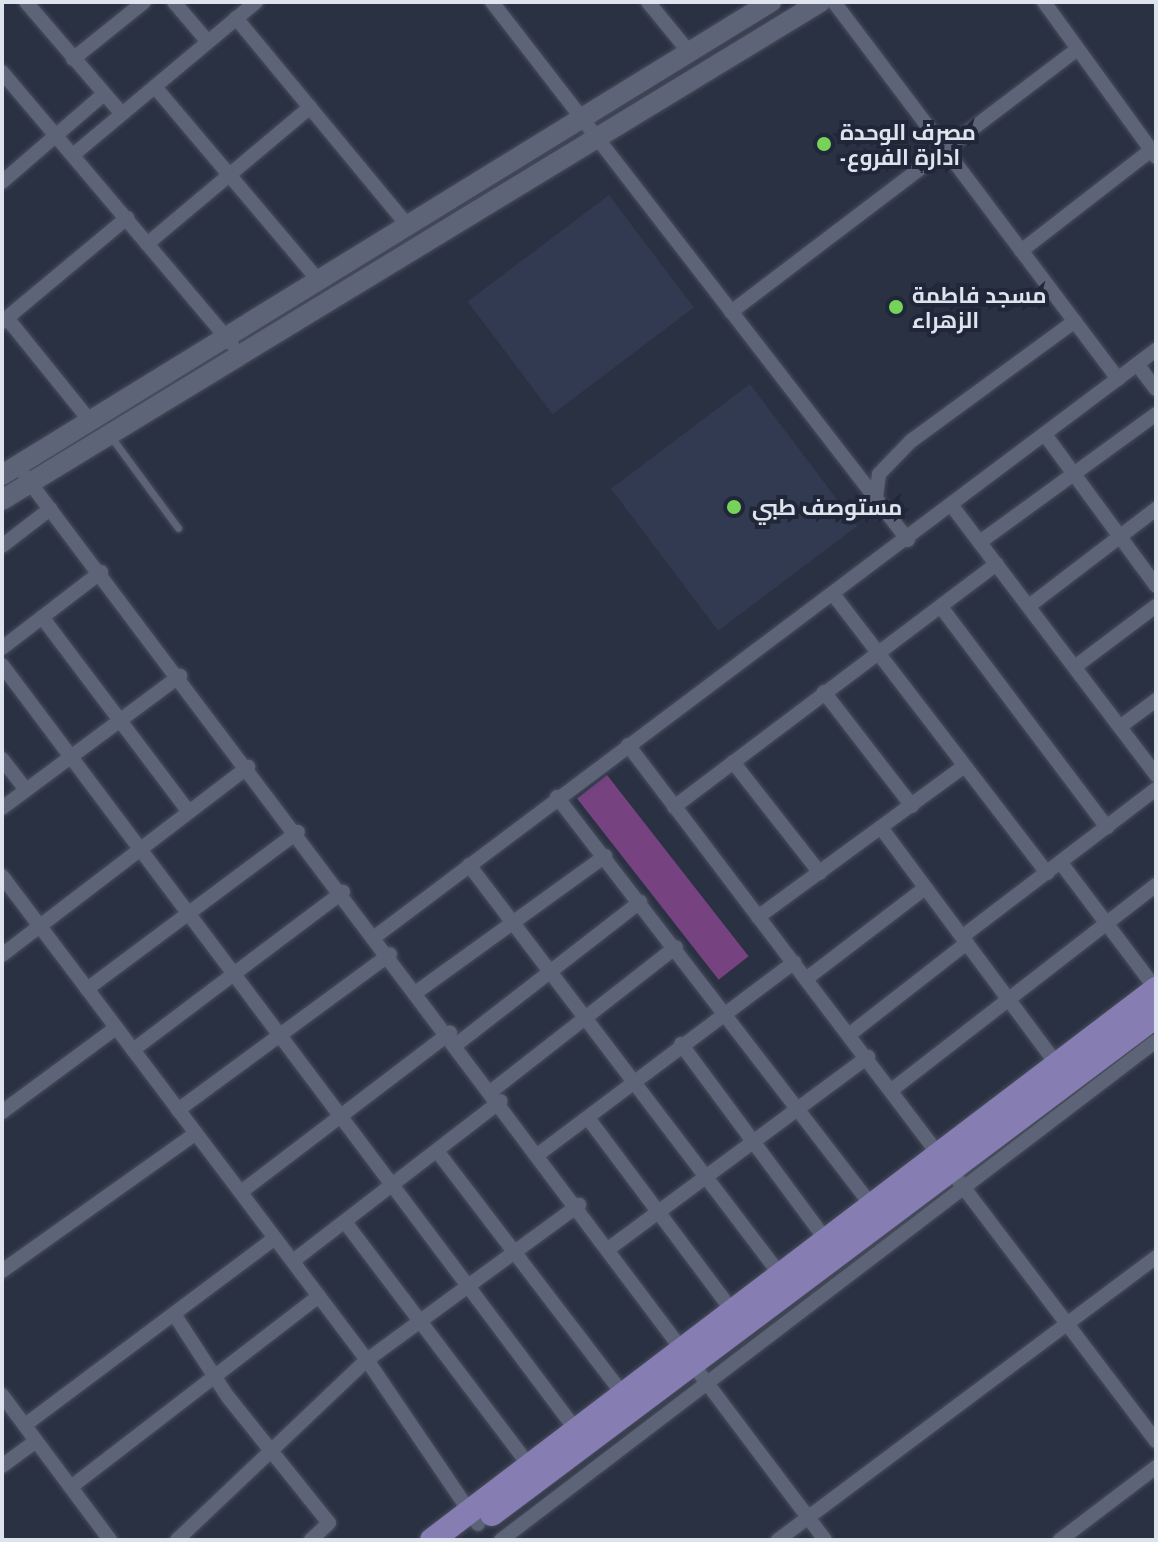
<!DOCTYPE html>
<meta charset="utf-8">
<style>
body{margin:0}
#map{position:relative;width:1158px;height:1542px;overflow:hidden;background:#2a3142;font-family:"Open Sans",Cairo,sans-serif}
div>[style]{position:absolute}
.built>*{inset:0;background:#323a52;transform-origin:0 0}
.green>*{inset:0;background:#764280;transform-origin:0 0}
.roads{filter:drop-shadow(0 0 2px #484d5c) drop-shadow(0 0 2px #484d5c)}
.service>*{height:7px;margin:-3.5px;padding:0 3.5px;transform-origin:3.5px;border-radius:3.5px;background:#5d6478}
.minor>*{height:14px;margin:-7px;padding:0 7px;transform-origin:7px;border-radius:7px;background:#5d6478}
.secondary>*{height:20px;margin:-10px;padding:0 10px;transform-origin:10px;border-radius:10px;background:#5d6478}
.primary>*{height:24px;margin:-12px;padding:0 12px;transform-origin:12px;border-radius:12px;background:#867db3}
.dots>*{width:22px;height:22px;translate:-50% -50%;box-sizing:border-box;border:4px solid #202738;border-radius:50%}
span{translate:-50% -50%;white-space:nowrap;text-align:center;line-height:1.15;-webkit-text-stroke:8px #202738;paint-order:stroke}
.poi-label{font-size:22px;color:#dee3ee;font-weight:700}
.left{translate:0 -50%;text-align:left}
.frame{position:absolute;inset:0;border:4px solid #dee3ee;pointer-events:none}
</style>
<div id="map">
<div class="built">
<i style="left:609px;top:195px;width:141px;height:177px;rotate:53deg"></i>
<i style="left:750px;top:384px;width:178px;height:174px;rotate:53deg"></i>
</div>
<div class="green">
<i style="left:607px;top:775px;width:230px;height:38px;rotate:52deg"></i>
</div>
<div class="roads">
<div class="service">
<i style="left:111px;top:437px;width:113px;rotate:53.6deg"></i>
</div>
<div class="minor">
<i style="left:26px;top:2px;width:146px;rotate:49.4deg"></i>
<i style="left:174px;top:2px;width:52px;rotate:49.6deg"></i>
<i style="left:492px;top:2px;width:680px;rotate:52.29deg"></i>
<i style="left:648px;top:2px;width:65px;rotate:50.6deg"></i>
<i style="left:834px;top:2px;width:472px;rotate:53deg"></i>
<i style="left:1044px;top:2px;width:191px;rotate:54.1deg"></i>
<i style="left:236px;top:18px;width:270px;rotate:50.4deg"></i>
<i style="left:73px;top:59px;width:91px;rotate:-38.8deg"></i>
<i style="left:2px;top:72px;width:356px;rotate:49.8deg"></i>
<i style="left:155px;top:87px;width:255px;rotate:49.8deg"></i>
<i style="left:73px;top:155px;width:239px;rotate:-39.9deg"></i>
<i style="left:2px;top:182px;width:135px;rotate:-40.8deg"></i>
<i style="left:147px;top:244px;width:213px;rotate:-40deg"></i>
<i style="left:1021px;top:251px;width:165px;rotate:-37.8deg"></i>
<i style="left:731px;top:312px;width:435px;rotate:-37.2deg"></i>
<i style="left:7px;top:318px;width:134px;rotate:51.1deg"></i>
<i style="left:2px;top:322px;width:163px;rotate:-39.8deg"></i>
<i style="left:1137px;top:364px;width:31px;rotate:53deg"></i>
<i style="left:1046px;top:436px;width:186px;rotate:53.7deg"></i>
<i style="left:25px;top:476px;width:1331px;rotate:53.06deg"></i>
<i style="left:876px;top:498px;width:24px;rotate:-83deg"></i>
<i style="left:879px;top:474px;width:46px;rotate:-45.9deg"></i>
<i style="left:911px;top:441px;width:203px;rotate:-36.2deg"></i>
<i style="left:952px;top:506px;width:338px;rotate:52.8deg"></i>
<i style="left:980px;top:542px;width:218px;rotate:-36deg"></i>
<i style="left:2px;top:546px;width:61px;rotate:-37.6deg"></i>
<i style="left:833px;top:594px;width:352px;rotate:52.5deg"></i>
<i style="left:1029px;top:606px;width:160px;rotate:-37.4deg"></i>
<i style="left:941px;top:607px;width:276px;rotate:53deg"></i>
<i style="left:42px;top:617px;width:244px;rotate:53deg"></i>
<i style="left:2px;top:648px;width:125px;rotate:-37.5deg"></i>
<i style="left:2px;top:665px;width:956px;rotate:53.12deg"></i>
<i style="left:1076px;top:666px;width:100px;rotate:-36.9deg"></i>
<i style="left:824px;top:692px;width:144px;rotate:52.3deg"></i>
<i style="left:1121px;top:726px;width:44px;rotate:-36.6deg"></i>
<i style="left:628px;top:745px;width:874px;rotate:52.82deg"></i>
<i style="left:2px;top:759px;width:39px;rotate:52deg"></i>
<i style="left:733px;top:762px;width:141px;rotate:51.9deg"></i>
<i style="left:557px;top:797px;width:516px;rotate:52.4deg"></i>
<i style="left:674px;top:807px;width:404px;rotate:-37deg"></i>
<i style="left:2px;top:808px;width:222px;rotate:-36.6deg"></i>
<i style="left:882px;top:829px;width:294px;rotate:53.4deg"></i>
<i style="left:1061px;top:863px;width:158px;rotate:53deg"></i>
<i style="left:469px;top:865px;width:517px;rotate:52.78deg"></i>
<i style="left:2px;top:876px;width:606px;rotate:52.98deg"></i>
<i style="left:367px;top:1360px;width:198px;rotate:55.9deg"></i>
<i style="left:758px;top:917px;width:254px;rotate:-36.2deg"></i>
<i style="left:376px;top:936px;width:976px;rotate:-36.92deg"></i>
<i style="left:963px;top:936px;width:243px;rotate:-37.3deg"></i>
<i style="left:2px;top:955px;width:310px;rotate:-37.4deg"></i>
<i style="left:806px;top:979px;width:150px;rotate:-37.4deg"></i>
<i style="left:87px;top:989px;width:263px;rotate:-36.7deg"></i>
<i style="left:418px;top:991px;width:231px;rotate:-35.8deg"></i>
<i style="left:850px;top:1034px;width:148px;rotate:-37.9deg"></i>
<i style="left:457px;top:1044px;width:232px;rotate:-37.8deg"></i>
<i style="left:681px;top:1044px;width:244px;rotate:53.5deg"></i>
<i style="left:133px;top:1050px;width:263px;rotate:-37deg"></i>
<i style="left:893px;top:1089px;width:333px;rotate:-37.8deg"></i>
<i style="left:493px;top:1090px;width:232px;rotate:-38deg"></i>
<i style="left:178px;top:1110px;width:263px;rotate:-36.3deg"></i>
<i style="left:2px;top:1112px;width:142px;rotate:-36.4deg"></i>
<i style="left:588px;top:1118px;width:244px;rotate:53.2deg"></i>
<i style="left:437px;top:1151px;width:305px;rotate:52.6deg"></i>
<i style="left:540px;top:1153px;width:318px;rotate:-36.9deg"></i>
<i style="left:241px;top:1192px;width:263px;rotate:-37.3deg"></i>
<i style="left:345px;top:1222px;width:305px;rotate:52.9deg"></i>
<i style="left:611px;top:1247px;width:320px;rotate:-36.5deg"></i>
<i style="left:293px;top:1261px;width:262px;rotate:-37.6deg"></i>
<i style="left:2px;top:1271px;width:238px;rotate:-35.4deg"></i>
<i style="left:174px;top:1314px;width:99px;rotate:57deg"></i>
<i style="left:228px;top:1397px;width:161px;rotate:51.3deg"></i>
<i style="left:329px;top:1523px;width:25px;rotate:137deg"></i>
<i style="left:2px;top:1395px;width:181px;rotate:53.3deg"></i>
<i style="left:25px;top:1425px;width:312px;rotate:-36.8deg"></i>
<i style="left:2px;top:1466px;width:42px;rotate:-36.3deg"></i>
<i style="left:71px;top:1487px;width:313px;rotate:-37.6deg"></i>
<i style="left:177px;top:1540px;width:262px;rotate:-43.5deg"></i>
<i style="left:367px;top:1360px;width:263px;rotate:-36.2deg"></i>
<i style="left:501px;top:1540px;width:823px;rotate:-37.3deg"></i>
<i style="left:778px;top:1540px;width:472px;rotate:-36.8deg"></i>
<i style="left:1060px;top:1540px;width:121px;rotate:-37.2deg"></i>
</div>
<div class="secondary">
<i style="left:2px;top:475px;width:903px;rotate:-31.6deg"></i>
<i style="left:2px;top:500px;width:958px;rotate:-31.33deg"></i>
</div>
<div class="primary">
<i style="left:492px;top:1514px;width:830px;rotate:-36.87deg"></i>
<i style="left:432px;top:1540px;width:910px;rotate:-37.27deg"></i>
</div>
</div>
<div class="dots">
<i style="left:824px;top:144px;background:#77d259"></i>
<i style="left:896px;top:307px;background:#77d259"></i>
<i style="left:734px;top:507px;background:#77d259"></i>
</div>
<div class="poi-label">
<span class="left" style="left:840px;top:144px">مصرف الوحدة<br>-ادارة الفروع</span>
<span class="left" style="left:912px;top:307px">مسجد فاطمة<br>الزهراء</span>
<span class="left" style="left:752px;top:507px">مستوصف طبي</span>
</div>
<div class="frame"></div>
</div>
